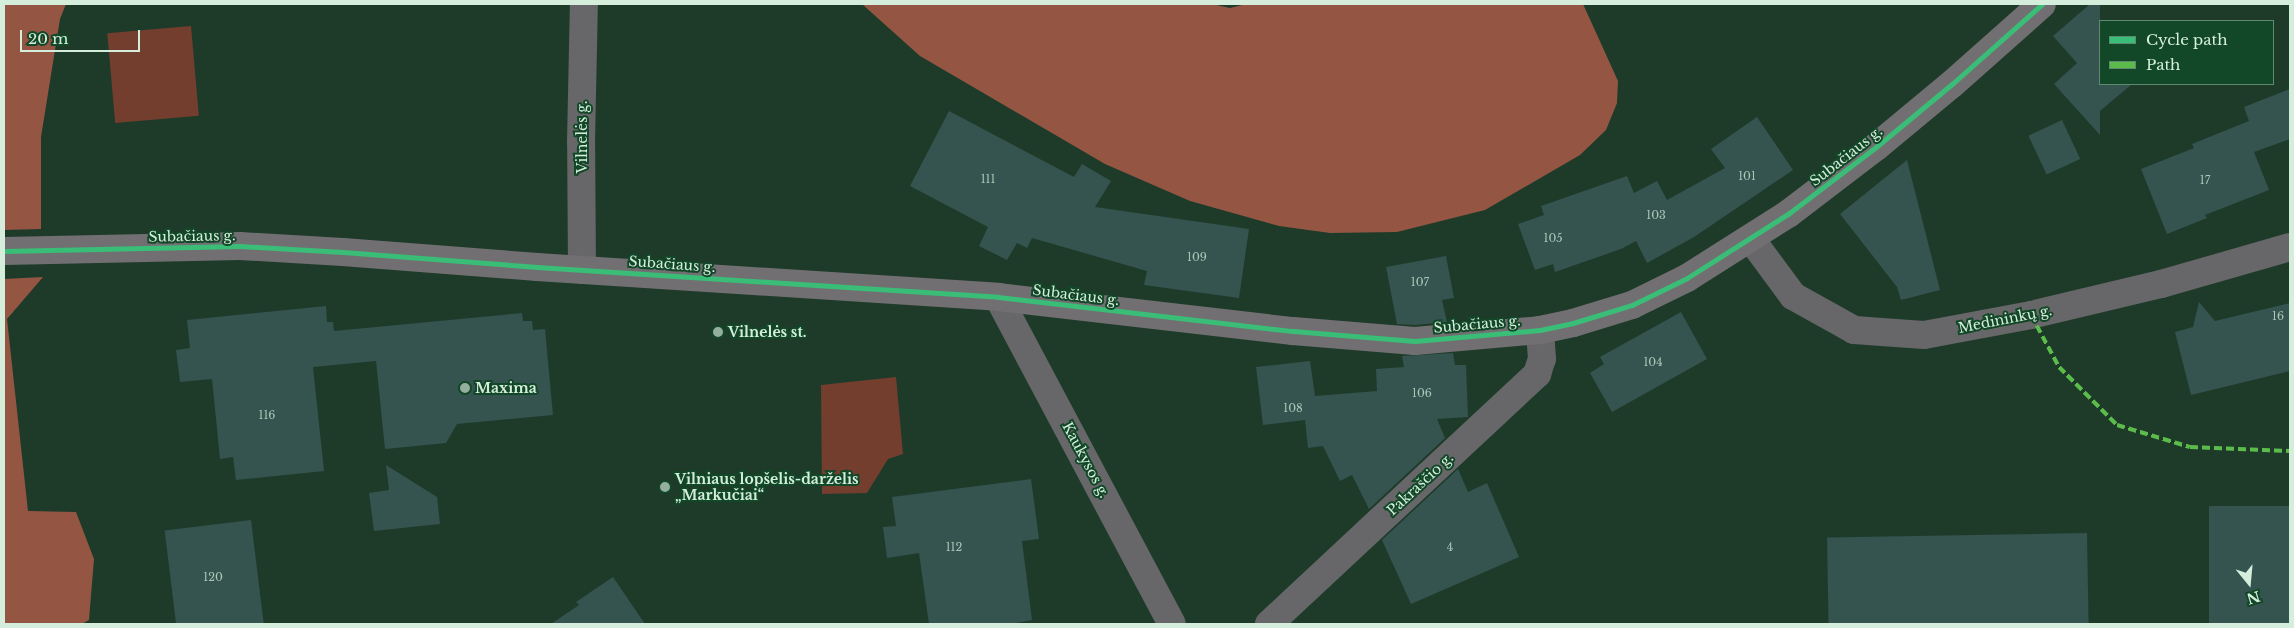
<!DOCTYPE html>
<meta charset="utf-8">
<style>
body{margin:0}
#map{position:relative;width:2294px;height:628px;overflow:hidden;background:#1e3b2a;font-family:"Libre Baskerville",serif}
div>[style]{position:absolute}
.green>*{inset:0;background:#743e2f;transform-origin:0 0}
.forest>*{inset:0;background:#945543}
.building>*{inset:0;background:#35534f;transform-origin:0 0}
.street>*{height:28px;margin:-14px;padding:0 14px;transform-origin:14px;border-radius:14px;background:#676668}
.secondary>*{height:28px;margin:-14px;padding:0 14px;transform-origin:14px;border-radius:14px;background:#726f72}
.quiet>*{height:4px;margin-top:-2px;transform-origin:0;background:repeating-linear-gradient(90deg,#5cbc4b 0 8px,transparent 0 12px)}
.cycleway>*{height:5px;margin:-2.5px;padding:0 2.5px;transform-origin:2.5px;border-radius:2.5px;background:#3abd76}
.dots>*{width:14px;height:14px;translate:-50% -50%;box-sizing:border-box;border:2px solid #124728;border-radius:50%}
span{translate:-50% -50%;white-space:nowrap;text-align:center;line-height:1.15;-webkit-text-stroke:4px #124728;paint-order:stroke}
.number-label{font-size:11px;color:#acc7b8}
.number-label span{-webkit-text-stroke-width:0}
.street-label{font-size:14px;color:#d4eedb}
.poi-label{font-size:14px;color:#d4eedb;font-weight:700}
.left{translate:0 -50%;text-align:left}
.frame{position:absolute;inset:0;border:5px solid #d4eedb;pointer-events:none}
.legend{position:absolute;left:2099px;top:20px;width:175px;height:65px;box-sizing:border-box;background:#124728;border:1px solid #608a70;margin:0;padding:6px 9px;list-style:none;font-size:15px;color:#d4eedb}
.legend li{display:flex;align-items:center;gap:10px;height:25px}
.legend b{width:25px;border:1px solid #608a70}
.north{position:absolute;left:2224px;top:558px;width:50px;height:50px;-webkit-text-stroke:4px #124728;paint-order:stroke;rotate:163deg;font-size:14px;font-weight:700;line-height:20px;text-align:center;color:#d4eedb}
.north::after{content:'';display:block;margin:auto;width:18px;height:22px;background:#d4eedb;clip-path:polygon(50% 0,100% 100%,50% 72%,0 100%)}
.scale{position:absolute;left:20px;top:30px;width:120px;height:22px;box-sizing:border-box;border:2px solid #d4eedb;border-top:0;padding-left:6px;font-size:15px;line-height:18px;white-space:nowrap;color:#d4eedb;-webkit-text-stroke:4px #124728;paint-order:stroke}
</style>
<div id="map">
<div class="green">
<i style="left:191px;top:26px;width:90px;height:84px;rotate:85deg"></i>
<i style="clip-path:polygon(896px 377px,903px 454px,888px 459px,867px 493px,822px 494px,821px 385px)"></i>
</div>
<div class="forest">
<i style="clip-path:polygon(4px 4px,66px 4px,60px 19px,41px 137px,41px 229px,4px 230px)"></i>
<i style="clip-path:polygon(862px 4px,1212px 4px,1230px 8px,1246px 4px,1583px 4px,1618px 81px,1617px 103px,1606px 130px,1580px 155px,1485px 210px,1397px 232px,1330px 233px,1279px 226px,1190px 201px,1105px 164px,920px 56px)"></i>
<i style="clip-path:polygon(43px 277px,7px 319px,28px 511px,76px 512px,94px 559px,89px 620px,82px 624px,4px 624px,4px 279px)"></i>
</div>
<div class="building">
<i style="clip-path:polygon(2090px 4px,2100px 4px,2100px 84px,2132px 84px,2100px 111px,2100px 135px,2054px 84px,2077px 63px,2053px 36px)"></i>
<i style="clip-path:polygon(2290px 89px,2290px 139px,2254px 152px,2269px 190px,2205px 215px,2207px 218px,2167px 234px,2141px 169px,2194px 148px,2192px 144px,2249px 121px,2244px 107px)"></i>
<i style="clip-path:polygon(949px 111px,1074px 177px,1082px 164px,1111px 181px,1095px 207px,1249px 229px,1239px 298px,1144px 285px,1147px 271px,1032px 238px,1027px 248px,1017px 243px,1007px 260px,979px 246px,988px 227px,910px 186px)"></i>
<i style="clip-path:polygon(1757px 117px,1793px 170px,1694px 237px,1647px 263px,1636px 241px,1621px 249px,1555px 272px,1553px 264px,1535px 270px,1518px 224px,1544px 215px,1541px 206px,1627px 176px,1634px 193px,1657px 181px,1667px 200px,1725px 168px,1711px 149px)"></i>
<i style="left:2062px;top:120px;width:43px;height:37px;rotate:65deg"></i>
<i style="clip-path:polygon(1907px 160px,1940px 290px,1901px 300px,1897px 287px,1840px 214px)"></i>
<i style="clip-path:polygon(1446px 256px,1454px 298px,1442px 300px,1447px 322px,1415px 325px,1397px 324px,1386px 267px)"></i>
<i style="clip-path:polygon(2199px 302px,2215px 321px,2290px 303px,2290px 371px,2191px 395px,2175px 332px,2193px 327px)"></i>
<i style="clip-path:polygon(326px 306px,327px 322px,333px 322px,334px 331px,522px 313px,523px 321px,532px 321px,533px 330px,545px 329px,553px 415px,457px 424px,446px 443px,385px 449px,376px 361px,313px 367px,324px 471px,236px 480px,233px 457px,220px 459px,212px 379px,180px 382px,176px 350px,190px 348px,187px 320px)"></i>
<i style="clip-path:polygon(1681px 312px,1707px 359px,1612px 412px,1590px 373px,1604px 364px,1600px 357px)"></i>
<i style="clip-path:polygon(1453px 353px,1455px 365px,1466px 365px,1468px 417px,1437px 419px,1445px 438px,1369px 509px,1352px 475px,1340px 481px,1323px 446px,1308px 448px,1305px 420px,1263px 425px,1256px 367px,1310px 361px,1315px 396px,1377px 391px,1376px 369px,1404px 367px,1402px 356px)"></i>
<i style="clip-path:polygon(386px 465px,437px 497px,440px 524px,374px 531px,369px 493px,389px 490px)"></i>
<i style="clip-path:polygon(1458px 469px,1468px 492px,1487px 483px,1519px 557px,1411px 604px,1382px 540px)"></i>
<i style="clip-path:polygon(1031px 479px,1039px 539px,1022px 541px,1032px 620px,1011px 624px,929px 624px,919px 553px,887px 558px,883px 527px,896px 526px,892px 497px)"></i>
<i style="left:2209px;top:506px;width:81px;height:118px"></i>
<i style="left:251px;top:520px;width:105px;height:87px;rotate:83deg"></i>
<i style="left:2087px;top:533px;width:91px;height:260px;rotate:89deg"></i>
<i style="clip-path:polygon(613px 577px,645px 624px,551px 624px,579px 605px,576px 602px)"></i>
</div>
<div class="street">
<i style="left:1751px;top:239px;width:71px;rotate:53.6deg"></i>
<i style="left:1793px;top:296px;width:70px;rotate:29.1deg"></i>
<i style="left:1854px;top:330px;width:70px;rotate:4.1deg"></i>
<i style="left:1924px;top:335px;width:109px;rotate:-10.6deg"></i>
<i style="left:2031px;top:315px;width:134px;rotate:-13.4deg"></i>
<i style="left:2161px;top:284px;width:134px;rotate:-16deg"></i>
<i style="left:582px;top:270px;width:128px;rotate:-90.4deg"></i>
<i style="left:581px;top:142px;width:138px;rotate:-88.8deg"></i>
<i style="left:998px;top:297px;width:370px;rotate:62deg"></i>
<i style="left:1269px;top:624px;width:367px;rotate:-43deg"></i>
<i style="left:1537px;top:374px;width:16px;rotate:-72deg"></i>
<i style="left:1542px;top:359px;width:29px;rotate:-94deg"></i>
</div>
<div class="secondary">
<i style="left:4px;top:251px;width:236px;rotate:-1.2deg"></i>
<i style="left:240px;top:246px;width:103px;rotate:3.3deg"></i>
<i style="left:343px;top:252px;width:195px;rotate:4.4deg"></i>
<i style="left:537px;top:267px;width:462px;rotate:3.7deg"></i>
<i style="left:998px;top:297px;width:297px;rotate:6.6deg"></i>
<i style="left:1293px;top:331px;width:122px;rotate:4.7deg"></i>
<i style="left:1415px;top:341px;width:125px;rotate:-5deg"></i>
<i style="left:1540px;top:330px;width:34px;rotate:-12deg"></i>
<i style="left:1573px;top:323px;width:62px;rotate:-17deg"></i>
<i style="left:1632px;top:305px;width:61px;rotate:-26.1deg"></i>
<i style="left:1687px;top:278px;width:120px;rotate:-32.4deg"></i>
<i style="left:1788px;top:214px;width:111px;rotate:-37.3deg"></i>
<i style="left:1876px;top:147px;width:99px;rotate:-39.7deg"></i>
<i style="left:1952px;top:84px;width:120px;rotate:-41.6deg"></i>
</div>
<div class="quiet">
<i style="left:2031px;top:315px;width:59px;rotate:61.7deg"></i>
<i style="left:2059px;top:367px;width:82px;rotate:45deg"></i>
<i style="left:2117px;top:425px;width:76px;rotate:16.8deg"></i>
<i style="left:2190px;top:447px;width:100px;rotate:2.3deg"></i>
</div>
<div class="cycleway">
<i style="left:4px;top:251px;width:236px;rotate:-1.2deg"></i>
<i style="left:240px;top:246px;width:103px;rotate:3.3deg"></i>
<i style="left:343px;top:252px;width:195px;rotate:4.4deg"></i>
<i style="left:537px;top:267px;width:462px;rotate:3.7deg"></i>
<i style="left:998px;top:297px;width:297px;rotate:6.6deg"></i>
<i style="left:1293px;top:331px;width:122px;rotate:4.7deg"></i>
<i style="left:1415px;top:341px;width:125px;rotate:-5deg"></i>
<i style="left:1540px;top:330px;width:34px;rotate:-12deg"></i>
<i style="left:1573px;top:323px;width:62px;rotate:-17deg"></i>
<i style="left:1632px;top:305px;width:61px;rotate:-26.1deg"></i>
<i style="left:1687px;top:278px;width:120px;rotate:-32.4deg"></i>
<i style="left:1788px;top:214px;width:111px;rotate:-37.3deg"></i>
<i style="left:1876px;top:147px;width:99px;rotate:-39.7deg"></i>
<i style="left:1952px;top:84px;width:120px;rotate:-41.6deg"></i>
</div>
<div class="dots">
<i style="left:718px;top:332px;background:#94af9d"></i>
<i style="left:465px;top:388px;background:#94af9d"></i>
<i style="left:665px;top:487px;background:#94af9d"></i>
</div>
<div class="number-label">
<span style="left:1747px;top:176px">101</span>
<span style="left:988px;top:179px">111</span>
<span style="left:2205px;top:180px">17</span>
<span style="left:1656px;top:215px">103</span>
<span style="left:1553px;top:238px">105</span>
<span style="left:1197px;top:257px">109</span>
<span style="left:1420px;top:282px">107</span>
<span style="left:2278px;top:316px">16</span>
<span style="left:1653px;top:362px">104</span>
<span style="left:1422px;top:393px">106</span>
<span style="left:1293px;top:408px">108</span>
<span style="left:267px;top:415px">116</span>
<span style="left:954px;top:547px">112</span>
<span style="left:1450px;top:547px">4</span>
<span style="left:213px;top:577px">120</span>
</div>
<div class="street-label">
<span style="left:582px;top:137px;rotate:-90deg">Vilnelės g.</span>
<span style="left:1846px;top:156px;rotate:-38deg">Subačiaus g.</span>
<span style="left:192px;top:236px;rotate:-1deg">Subačiaus g.</span>
<span style="left:672px;top:264px;rotate:4deg">Subačiaus g.</span>
<span style="left:1076px;top:295px;rotate:7deg">Subačiaus g.</span>
<span style="left:2005px;top:319px;rotate:-11deg">Medininkų g.</span>
<span style="left:1477px;top:324px;rotate:-5deg">Subačiaus g.</span>
<span style="left:1086px;top:460px;rotate:62deg">Kaukysos g.</span>
<span style="left:1420px;top:484px;rotate:-43deg">Pakraščio g.</span>
</div>
<div class="poi-label">
<span class="left" style="left:728px;top:332px">Vilnelės st.</span>
<span class="left" style="left:475px;top:388px">Maxima</span>
<span class="left" style="left:675px;top:487px">Vilniaus lopšelis-darželis<br>„Markučiai“</span>
</div>
<div class="frame"></div>
<ul class="legend">
<li><b style="height:6px;background:#3abd76"></b>Cycle path</li>
<li><b style="height:6px;background:#5cbc4b"></b>Path</li>
</ul>
<div class="north">N</div>
<div class="scale">20 m</div>
</div>
